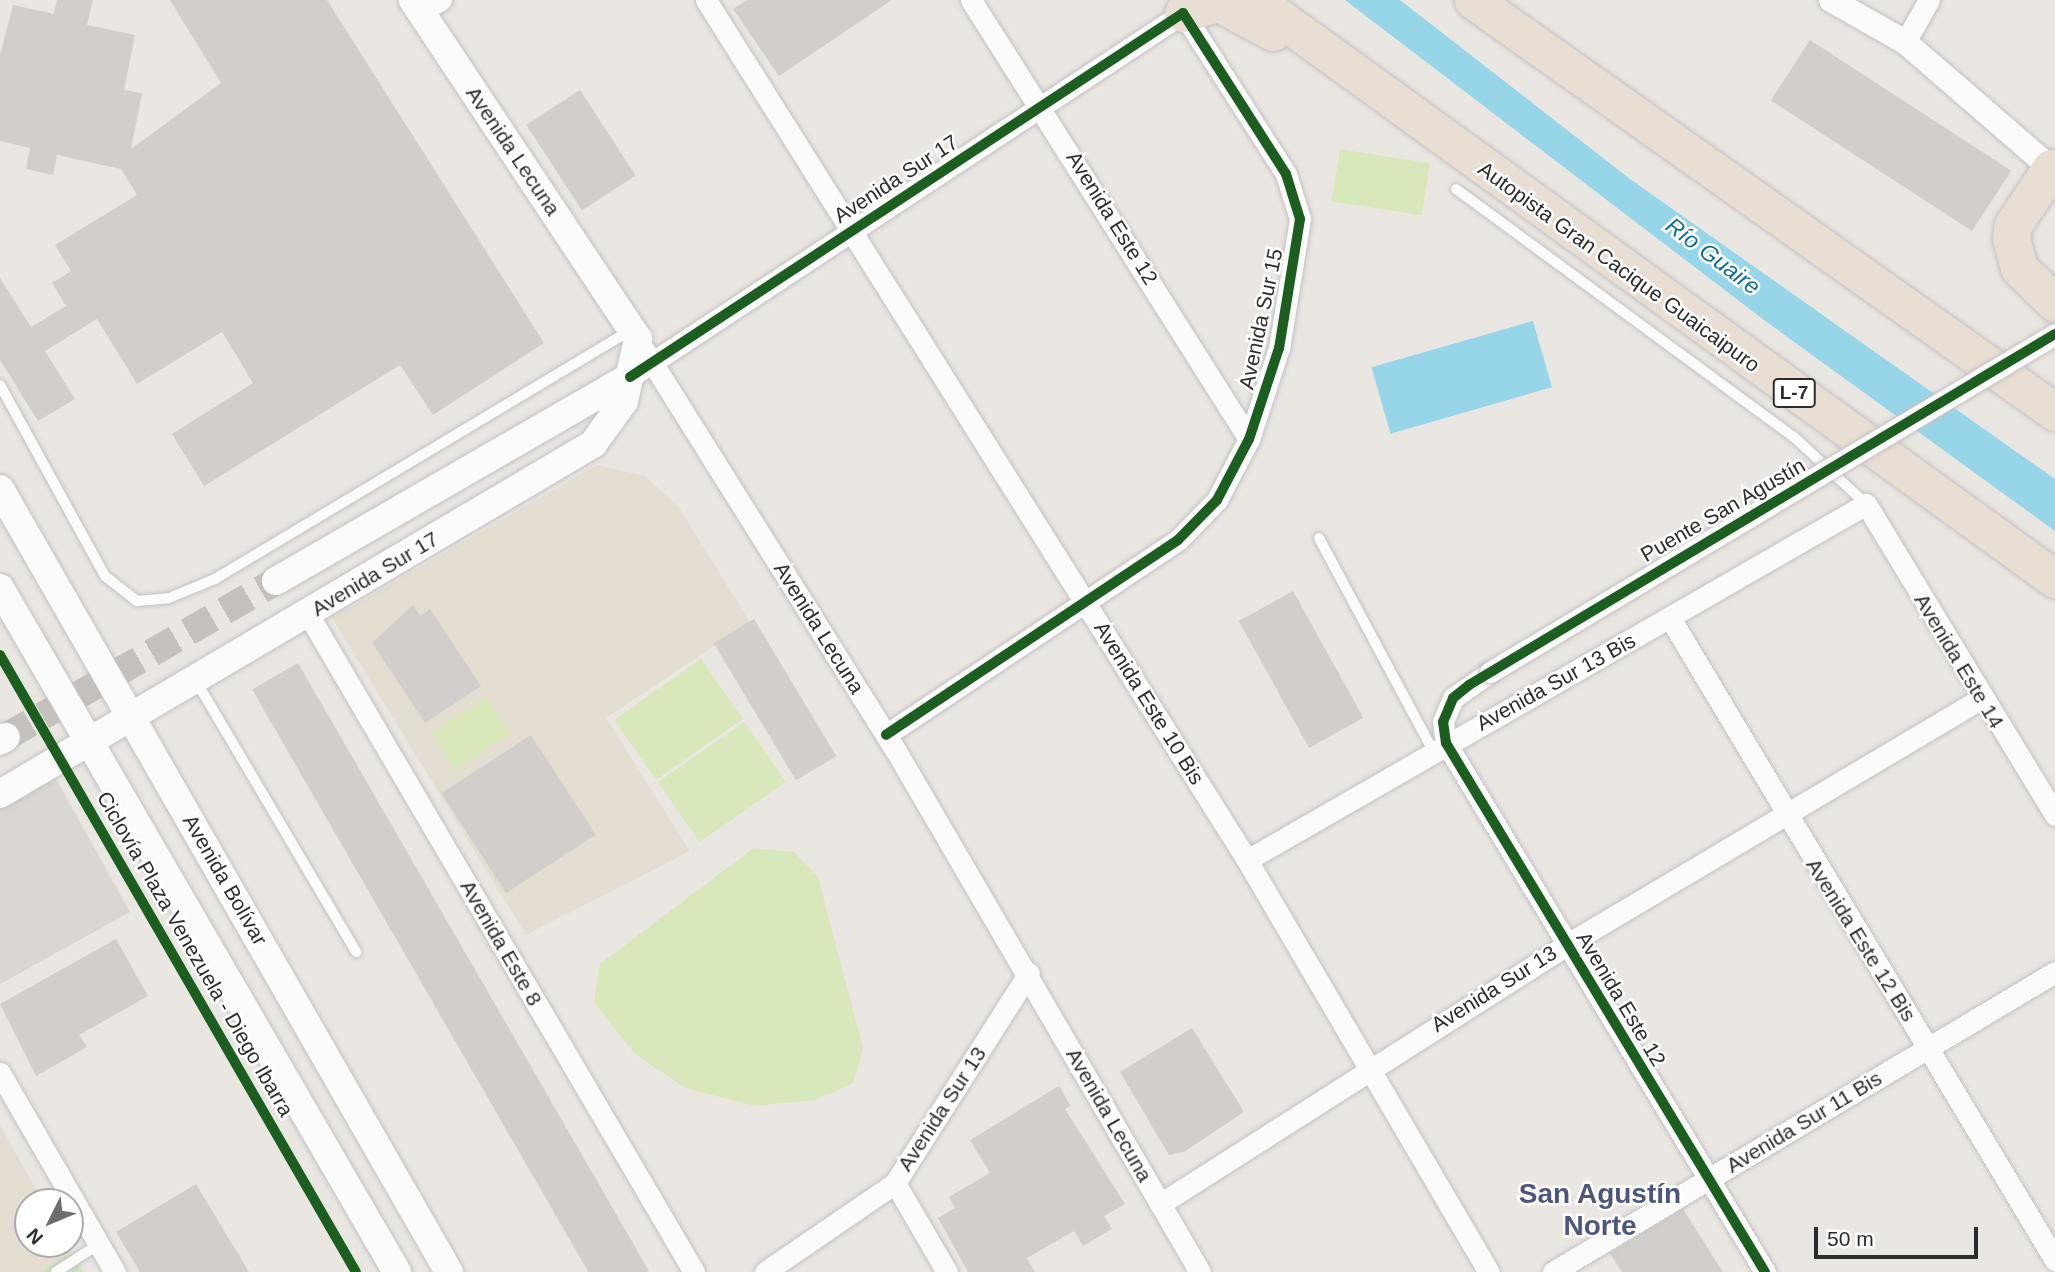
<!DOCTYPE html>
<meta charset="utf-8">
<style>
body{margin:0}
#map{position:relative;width:2055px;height:1272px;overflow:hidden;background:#eae6e2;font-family:Arial,sans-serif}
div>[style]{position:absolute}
.education>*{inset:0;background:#e4ddd1}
.green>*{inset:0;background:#cde4bc}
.pitch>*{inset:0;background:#d8e8ba;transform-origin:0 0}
.plaza>*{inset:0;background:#dad6d2}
.water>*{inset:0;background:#97d6e9;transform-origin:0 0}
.building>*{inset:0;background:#d1cecb;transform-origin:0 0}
.secondary-tunnel>*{height:28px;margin-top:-14px;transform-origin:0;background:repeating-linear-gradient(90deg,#c4c1be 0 28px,transparent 0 42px)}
.roads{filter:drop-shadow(0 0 2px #c3c2c3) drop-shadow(0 0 2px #c3c2c3)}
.service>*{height:10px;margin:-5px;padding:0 5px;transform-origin:5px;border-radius:5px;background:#fcfbfb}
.minor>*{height:21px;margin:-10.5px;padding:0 10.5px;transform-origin:10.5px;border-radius:10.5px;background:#fcfbfb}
.tertiary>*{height:24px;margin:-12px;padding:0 12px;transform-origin:12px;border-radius:12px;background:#fcfbfb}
.secondary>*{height:28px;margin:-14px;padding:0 14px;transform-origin:14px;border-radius:14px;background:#fcfbfb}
.motorway>*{height:37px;margin:-18.5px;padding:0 18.5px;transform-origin:18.5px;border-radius:18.5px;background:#e9ded4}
.bridges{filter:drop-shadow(0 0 2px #c3c2c3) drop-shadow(0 0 2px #c3c2c3)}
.minor-bridge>*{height:21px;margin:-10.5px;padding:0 10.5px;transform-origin:10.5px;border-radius:10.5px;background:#fcfbfb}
.cycleway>*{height:10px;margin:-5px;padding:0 5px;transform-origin:5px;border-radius:5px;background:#1b5e20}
span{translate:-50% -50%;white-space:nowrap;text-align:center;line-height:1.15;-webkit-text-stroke:5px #fff;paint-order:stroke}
.shield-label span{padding:2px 5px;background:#fff;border:2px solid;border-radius:5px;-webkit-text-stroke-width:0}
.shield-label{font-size:19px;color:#2c2c2c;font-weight:700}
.street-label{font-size:21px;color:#2c2c2c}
.water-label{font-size:23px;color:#116e9b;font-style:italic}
.district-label{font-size:28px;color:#4d567c;font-weight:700}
.north{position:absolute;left:14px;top:1188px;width:70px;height:70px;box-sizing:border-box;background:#fff;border:2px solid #ababab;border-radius:50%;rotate:227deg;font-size:19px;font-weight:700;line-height:28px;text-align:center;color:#2c2c2c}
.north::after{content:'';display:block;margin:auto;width:24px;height:32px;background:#6e6d6c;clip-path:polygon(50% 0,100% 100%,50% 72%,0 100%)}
.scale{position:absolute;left:1814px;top:1227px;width:164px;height:32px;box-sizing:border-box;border:4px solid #2c2c2c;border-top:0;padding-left:9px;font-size:21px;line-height:24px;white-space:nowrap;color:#2c2c2c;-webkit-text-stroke:5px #fff;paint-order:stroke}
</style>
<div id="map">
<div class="education">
<i style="clip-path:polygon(597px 465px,645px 476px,678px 506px,750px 622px,606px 718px,690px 851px,526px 935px,332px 618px)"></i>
<i style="clip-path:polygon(0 1125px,43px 1202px,28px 1202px,28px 1244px,66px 1244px,71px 1252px,41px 1272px,0 1272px)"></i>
</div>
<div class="green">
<i style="clip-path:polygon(71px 1252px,83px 1272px,41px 1272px)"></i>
</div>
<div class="pitch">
<i style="left:1340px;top:149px;width:91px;height:53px;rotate:9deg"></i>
<i style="left:701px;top:659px;width:73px;height:106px;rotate:55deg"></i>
<i style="left:486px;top:697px;width:44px;height:66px;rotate:57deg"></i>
<i style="left:744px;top:722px;width:73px;height:105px;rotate:55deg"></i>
<i style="clip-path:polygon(754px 848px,794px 852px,818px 877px,863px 1048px,853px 1083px,815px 1100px,754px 1106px,686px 1088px,635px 1054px,594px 1002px,600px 964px)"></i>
</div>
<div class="plaza">
<i style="clip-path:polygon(55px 777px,130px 912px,0 984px,0 808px)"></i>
</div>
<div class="water">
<i style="clip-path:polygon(1345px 0,1400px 0,1630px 179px,2055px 479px,2055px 531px,1764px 320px)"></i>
<i style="left:1533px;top:321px;width:69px;height:168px;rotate:74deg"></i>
</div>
<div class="building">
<i style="clip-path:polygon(57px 0,93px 0,87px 25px,135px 35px,124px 90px,142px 93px,131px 149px,221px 83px,170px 0,327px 0,544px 343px,433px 415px,400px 365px,204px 486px,172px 434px,253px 383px,222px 332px,137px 384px,97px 319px,45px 351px,75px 399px,38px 421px,0 360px,0 278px,31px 327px,66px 306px,52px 283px,71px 271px,55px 245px,137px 195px,121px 169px,57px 155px,53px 175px,26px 169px,30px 148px,0 141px,0 55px,13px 5px,54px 14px)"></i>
<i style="clip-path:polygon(747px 0,892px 0,779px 76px,733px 9px)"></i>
<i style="left:1810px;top:40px;width:240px;height:72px;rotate:33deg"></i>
<i style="left:580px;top:90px;width:102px;height:64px;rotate:57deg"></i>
<i style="left:1293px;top:591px;width:145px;height:62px;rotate:61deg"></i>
<i style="clip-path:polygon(413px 605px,420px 616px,430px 609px,481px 686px,425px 723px,372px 643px)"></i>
<i style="left:754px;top:619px;width:160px;height:47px;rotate:59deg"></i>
<i style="left:298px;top:663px;width:702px;height:53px;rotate:60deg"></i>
<i style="left:531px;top:735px;width:119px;height:107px;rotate:57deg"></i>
<i style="clip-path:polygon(116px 939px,148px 996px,79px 1035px,87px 1047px,36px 1076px,0 1004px)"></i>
<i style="clip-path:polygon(1192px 1028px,1244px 1112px,1184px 1152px,1169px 1155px,1120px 1072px)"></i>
<i style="clip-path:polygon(1059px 1086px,1071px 1106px,1065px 1109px,1125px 1204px,1104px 1216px,1112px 1229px,1083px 1246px,1074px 1231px,1027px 1258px,1035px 1272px,968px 1272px,938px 1218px,955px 1208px,949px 1197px,990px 1173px,970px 1140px)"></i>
<i style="clip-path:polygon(196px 1184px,249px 1272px,140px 1272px,116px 1232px)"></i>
<i style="clip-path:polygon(1683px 1209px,1723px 1272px,1622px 1272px,1610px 1253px)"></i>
</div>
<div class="secondary-tunnel">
<i style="left:6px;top:737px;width:312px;rotate:-30deg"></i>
</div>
<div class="roads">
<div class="service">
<i style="left:1456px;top:189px;width:419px;rotate:36.3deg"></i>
<i style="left:1794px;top:437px;width:98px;rotate:42.9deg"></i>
<i style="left:0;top:385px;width:218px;rotate:61.2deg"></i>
<i style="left:105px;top:576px;width:41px;rotate:38deg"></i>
<i style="left:137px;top:601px;width:32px;rotate:-5deg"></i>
<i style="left:169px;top:598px;width:50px;rotate:-22.4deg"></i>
<i style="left:215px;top:579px;width:483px;rotate:-30.9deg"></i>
<i style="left:1319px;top:538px;width:242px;rotate:61.8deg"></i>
<i style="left:196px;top:681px;width:315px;rotate:59.4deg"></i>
<i style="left:56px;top:1272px;width:51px;rotate:-33.1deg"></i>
</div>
<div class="minor">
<i style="left:706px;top:0;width:1016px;rotate:57.83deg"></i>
<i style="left:1247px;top:860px;width:478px;rotate:59.6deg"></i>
<i style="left:971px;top:0;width:520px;rotate:57.66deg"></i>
<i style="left:420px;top:12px;width:24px;rotate:-30deg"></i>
<i style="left:1905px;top:42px;width:48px;rotate:-60.3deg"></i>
<i style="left:645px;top:351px;width:472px;rotate:57.9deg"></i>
<i style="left:896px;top:751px;width:603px;rotate:59.74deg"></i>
<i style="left:630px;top:377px;width:662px;rotate:-33.35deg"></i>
<i style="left:1183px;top:13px;width:191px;rotate:57.4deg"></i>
<i style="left:1286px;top:174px;width:47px;rotate:72.7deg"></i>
<i style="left:1300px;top:219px;width:131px;rotate:99.2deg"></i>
<i style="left:1279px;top:348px;width:96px;rotate:108.2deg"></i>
<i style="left:1249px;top:439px;width:69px;rotate:117.7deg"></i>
<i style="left:1217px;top:500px;width:56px;rotate:134.3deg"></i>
<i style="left:1178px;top:540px;width:351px;rotate:146.3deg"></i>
<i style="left:308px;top:614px;width:763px;rotate:59.6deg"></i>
<i style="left:1670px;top:618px;width:749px;rotate:59.05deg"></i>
<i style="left:1490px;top:672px;width:45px;rotate:144.9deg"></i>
<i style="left:1453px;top:698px;width:26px;rotate:113deg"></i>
<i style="left:1443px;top:722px;width:21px;rotate:82deg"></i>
<i style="left:1446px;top:743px;width:618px;rotate:58.91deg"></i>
<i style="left:1247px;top:860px;width:714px;rotate:-29.9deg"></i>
<i style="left:1866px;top:504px;width:364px;rotate:58.7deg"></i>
<i style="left:0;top:1073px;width:230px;rotate:60deg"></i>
<i style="left:895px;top:1183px;width:103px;rotate:59.7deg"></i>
<i style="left:1160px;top:1204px;width:482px;rotate:-32.5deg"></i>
<i style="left:1566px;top:945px;width:482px;rotate:-30.7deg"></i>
<i style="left:765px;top:1272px;width:158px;rotate:-34.4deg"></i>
<i style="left:895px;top:1183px;width:249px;rotate:-57.5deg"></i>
<i style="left:1553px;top:1272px;width:585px;rotate:-30.86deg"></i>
</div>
<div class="tertiary">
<i style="left:1831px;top:0;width:85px;rotate:29.6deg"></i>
<i style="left:1905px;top:42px;width:198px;rotate:40.9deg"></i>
</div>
<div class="secondary">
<i style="left:0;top:489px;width:903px;rotate:60.17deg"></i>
<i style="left:276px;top:581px;width:409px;rotate:-30deg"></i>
<i style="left:0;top:588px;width:791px;rotate:59.87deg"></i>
<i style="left:0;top:741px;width:7px;rotate:-34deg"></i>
<i style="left:0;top:794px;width:689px;rotate:-30.55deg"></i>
<i style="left:593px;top:444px;width:53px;rotate:-54.2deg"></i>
<i style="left:624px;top:401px;width:64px;rotate:-77.3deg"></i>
<i style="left:638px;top:339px;width:407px;rotate:-123.6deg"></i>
</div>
<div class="motorway">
<i style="left:1255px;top:0;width:988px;rotate:35.9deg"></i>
<i style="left:1473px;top:0;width:713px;rotate:35.29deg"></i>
<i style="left:1183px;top:13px;width:37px;rotate:-16deg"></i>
<i style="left:1219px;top:3px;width:61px;rotate:28.2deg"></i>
<i style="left:2051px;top:168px;width:69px;rotate:123.7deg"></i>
<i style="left:2013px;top:225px;width:13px;rotate:99deg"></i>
<i style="left:2011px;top:238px;width:31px;rotate:75deg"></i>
<i style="left:2019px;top:268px;width:50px;rotate:44.2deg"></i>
</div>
</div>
<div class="bridges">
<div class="minor-bridge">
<i style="left:1490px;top:672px;width:658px;rotate:-30.89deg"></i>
</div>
</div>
<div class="cycleway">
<i style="left:630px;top:377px;width:662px;rotate:-33.35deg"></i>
<i style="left:1183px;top:13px;width:191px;rotate:57.4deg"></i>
<i style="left:1286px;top:174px;width:47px;rotate:72.7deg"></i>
<i style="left:1300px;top:219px;width:131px;rotate:99.2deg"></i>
<i style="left:1279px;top:348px;width:96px;rotate:108.2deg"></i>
<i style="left:1249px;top:439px;width:69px;rotate:117.7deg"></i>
<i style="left:1217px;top:500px;width:56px;rotate:134.3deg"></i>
<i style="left:1178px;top:540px;width:351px;rotate:146.3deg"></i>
<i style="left:0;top:655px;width:712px;rotate:60.02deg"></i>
<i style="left:1765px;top:1272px;width:618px;rotate:-121.09deg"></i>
<i style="left:1446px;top:743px;width:21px;rotate:-98deg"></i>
<i style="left:1443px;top:722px;width:26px;rotate:-67deg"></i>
<i style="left:1453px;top:698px;width:21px;rotate:-39deg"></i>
<i style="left:1469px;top:685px;width:683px;rotate:-30.92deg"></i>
</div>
<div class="shield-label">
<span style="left:1794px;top:393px">L-7</span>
</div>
<div class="street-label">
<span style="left:513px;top:151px;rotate:56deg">Avenida Lecuna</span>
<span style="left:896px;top:179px;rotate:-33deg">Avenida Sur 17</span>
<span style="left:1112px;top:218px;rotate:58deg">Avenida Este 12</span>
<span style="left:1619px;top:267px;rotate:36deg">Autopista Gran Cacique Guaicaipuro</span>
<span style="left:1261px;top:319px;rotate:-78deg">Avenida Sur 15</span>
<span style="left:1723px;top:510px;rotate:-30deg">Puente San Agustín</span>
<span style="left:375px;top:574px;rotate:-31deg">Avenida Sur 17</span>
<span style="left:819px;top:628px;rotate:58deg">Avenida Lecuna</span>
<span style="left:1959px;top:661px;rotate:59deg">Avenida Este 14</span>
<span style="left:1556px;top:682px;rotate:-29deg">Avenida Sur 13 Bis</span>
<span style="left:1149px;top:703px;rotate:58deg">Avenida Este 10 Bis</span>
<span style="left:225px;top:880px;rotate:60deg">Avenida Bolívar</span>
<span style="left:1861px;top:940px;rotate:58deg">Avenida Este 12 Bis</span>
<span style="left:501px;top:943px;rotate:60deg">Avenida Este 8</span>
<span style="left:195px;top:954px;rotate:60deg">Ciclovía Plaza Venezuela - Diego Ibarra</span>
<span style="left:1494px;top:989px;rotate:-32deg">Avenida Sur 13</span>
<span style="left:1621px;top:999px;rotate:59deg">Avenida Este 12</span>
<span style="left:942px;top:1109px;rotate:-57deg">Avenida Sur 13</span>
<span style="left:1109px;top:1115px;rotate:60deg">Avenida Lecuna</span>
<span style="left:1804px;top:1122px;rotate:-31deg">Avenida Sur 11 Bis</span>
</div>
<div class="water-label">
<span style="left:1713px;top:256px;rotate:37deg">Río Guaire</span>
</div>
<div class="district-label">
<span style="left:1600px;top:1210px">San Agustín<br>Norte</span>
</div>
<div class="north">N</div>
<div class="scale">50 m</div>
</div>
